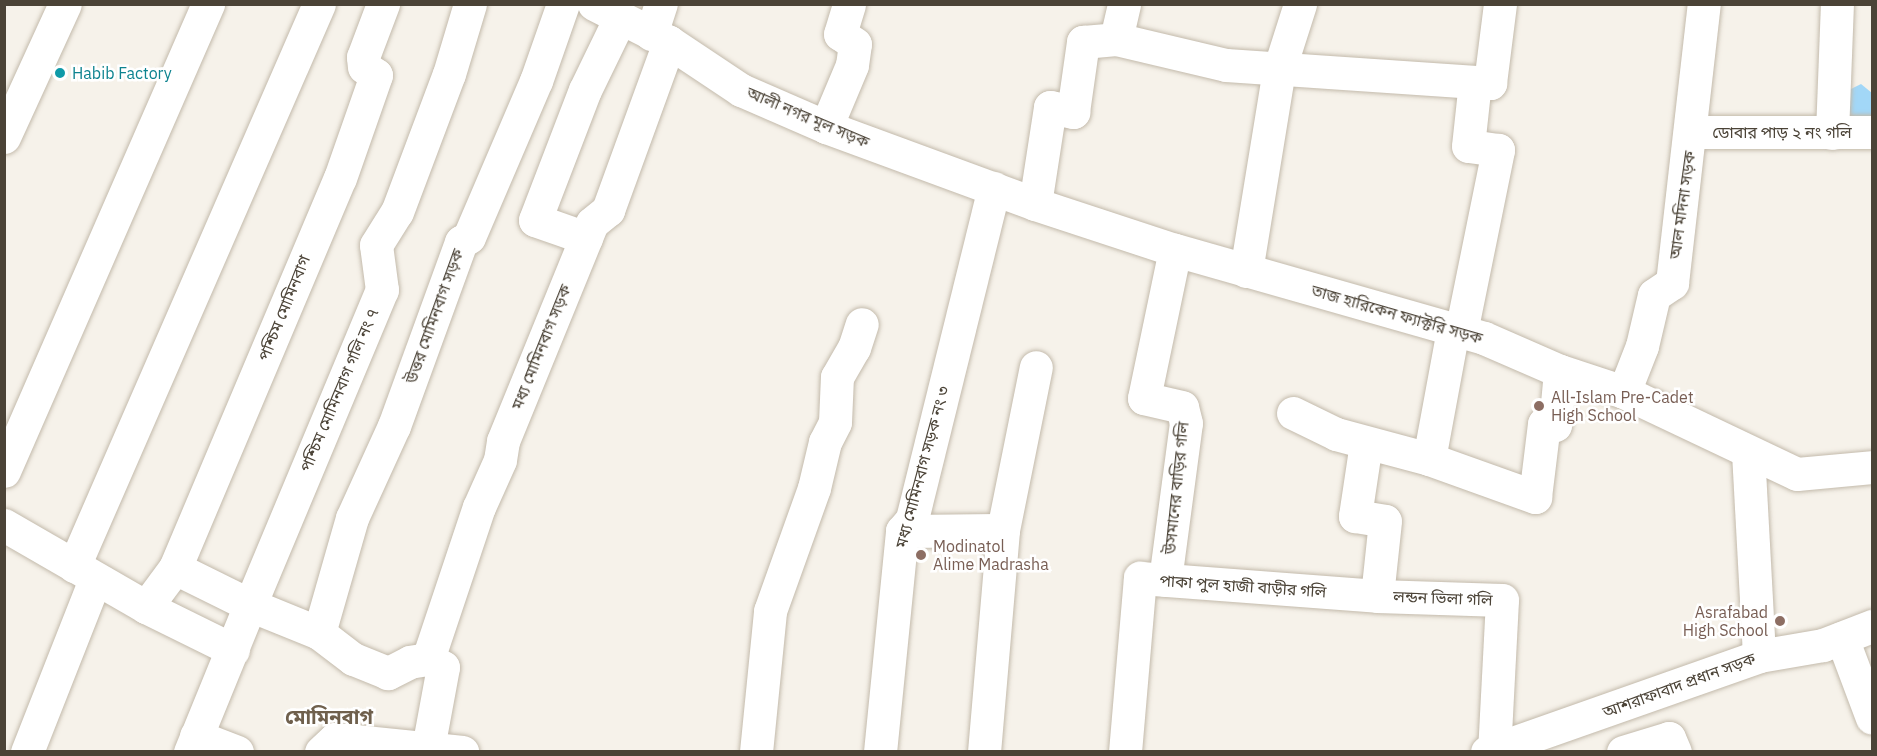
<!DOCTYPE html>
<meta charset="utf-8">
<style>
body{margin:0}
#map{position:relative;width:1877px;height:756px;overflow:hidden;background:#f6f2ea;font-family:"IBM Plex Sans","Noto Sans Bengali",sans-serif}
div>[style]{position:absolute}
.water>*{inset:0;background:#a2d7f7}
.roads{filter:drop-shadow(0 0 2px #c3baab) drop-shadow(0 0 2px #c3baab)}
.minor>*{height:33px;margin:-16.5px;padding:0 16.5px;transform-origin:16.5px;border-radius:16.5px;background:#fff}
.dots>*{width:16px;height:16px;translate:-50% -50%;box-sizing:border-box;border:3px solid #fff;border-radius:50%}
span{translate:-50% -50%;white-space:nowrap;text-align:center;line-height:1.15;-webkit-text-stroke:5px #fff;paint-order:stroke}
.culture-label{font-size:16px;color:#0d838f}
.left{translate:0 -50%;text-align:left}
.street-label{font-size:16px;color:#4b4337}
.education-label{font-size:16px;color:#785e54}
.right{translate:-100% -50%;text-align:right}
.quarter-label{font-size:20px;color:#6f604d;font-weight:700}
.frame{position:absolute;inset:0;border:6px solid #4b4337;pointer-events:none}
</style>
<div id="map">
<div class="water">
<i style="clip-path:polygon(1861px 84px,1872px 93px,1872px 124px,1845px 124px,1845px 92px)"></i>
</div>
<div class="roads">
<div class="minor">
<i style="left:594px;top:4px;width:84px;rotate:26.9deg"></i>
<i style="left:669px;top:42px;width:87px;rotate:33.7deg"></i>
<i style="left:741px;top:90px;width:93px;rotate:23.5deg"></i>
<i style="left:826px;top:127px;width:223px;rotate:20.2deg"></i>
<i style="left:1035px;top:204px;width:147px;rotate:18.2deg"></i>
<i style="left:1175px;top:250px;width:321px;rotate:15.9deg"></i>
<i style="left:1484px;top:338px;width:83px;rotate:23.5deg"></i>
<i style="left:1560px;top:371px;width:67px;rotate:18.2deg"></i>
<i style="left:1624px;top:392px;width:191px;rotate:25.4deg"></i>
<i style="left:1797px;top:474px;width:75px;rotate:-5.3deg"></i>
<i style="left:651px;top:34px;width:32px;rotate:-72deg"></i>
<i style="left:1116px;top:39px;width:113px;rotate:13.3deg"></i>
<i style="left:1226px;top:65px;width:265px;rotate:3.9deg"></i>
<i style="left:1490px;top:83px;width:80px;rotate:-82.8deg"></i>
<i style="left:826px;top:127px;width:67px;rotate:-67.2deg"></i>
<i style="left:852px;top:65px;width:21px;rotate:-82deg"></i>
<i style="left:855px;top:44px;width:18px;rotate:-146deg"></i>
<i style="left:840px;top:34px;width:31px;rotate:-73deg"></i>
<i style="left:1692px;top:132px;width:180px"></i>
<i style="left:1832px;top:133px;width:129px;rotate:-87.8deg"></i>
<i style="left:4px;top:137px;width:146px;rotate:-65.4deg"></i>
<i style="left:1035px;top:204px;width:98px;rotate:-81.2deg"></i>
<i style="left:1050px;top:107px;width:24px;rotate:12deg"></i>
<i style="left:1073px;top:112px;width:71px;rotate:-81.9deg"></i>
<i style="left:1083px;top:42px;width:33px;rotate:-5deg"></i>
<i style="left:1116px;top:39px;width:36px;rotate:-77deg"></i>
<i style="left:586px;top:238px;width:54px;rotate:-160.6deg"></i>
<i style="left:535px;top:220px;width:139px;rotate:-69deg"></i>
<i style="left:585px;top:90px;width:80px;rotate:-64.1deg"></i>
<i style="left:1246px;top:271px;width:204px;rotate:-80.7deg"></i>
<i style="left:1279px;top:70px;width:69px;rotate:-72.3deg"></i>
<i style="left:1461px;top:332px;width:186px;rotate:-78.5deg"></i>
<i style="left:1498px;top:150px;width:30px;rotate:-172deg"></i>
<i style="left:1468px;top:146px;width:64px;rotate:-83.8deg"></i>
<i style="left:1624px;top:392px;width:49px;rotate:-68.6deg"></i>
<i style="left:1642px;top:346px;width:52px;rotate:-76.8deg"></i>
<i style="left:1654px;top:295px;width:22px;rotate:-34deg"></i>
<i style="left:1672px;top:283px;width:281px;rotate:-83.5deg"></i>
<i style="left:1293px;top:413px;width:48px;rotate:26deg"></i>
<i style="left:1336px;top:434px;width:96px;rotate:15deg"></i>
<i style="left:1429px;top:459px;width:132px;rotate:-79.5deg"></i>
<i style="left:1366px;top:443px;width:74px;rotate:98.6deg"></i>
<i style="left:1355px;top:516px;width:30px;rotate:9deg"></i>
<i style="left:1385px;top:521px;width:75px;rotate:96.1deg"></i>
<i style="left:1377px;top:596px;width:125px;rotate:1.8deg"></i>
<i style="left:1502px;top:600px;width:152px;rotate:93deg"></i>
<i style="left:1748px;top:452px;width:204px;rotate:86.9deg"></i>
<i style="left:1429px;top:459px;width:113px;rotate:19.7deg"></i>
<i style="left:1535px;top:497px;width:74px;rotate:-83deg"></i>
<i style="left:1544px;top:424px;width:11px;rotate:5deg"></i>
<i style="left:1555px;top:425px;width:54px;rotate:-84.7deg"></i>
<i style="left:4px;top:471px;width:510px;rotate:-66.4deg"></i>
<i style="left:4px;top:525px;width:164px;rotate:30deg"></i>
<i style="left:146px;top:607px;width:97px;rotate:26.3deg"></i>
<i style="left:902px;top:531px;width:101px;rotate:-0.6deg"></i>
<i style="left:74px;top:566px;width:613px;rotate:-66.45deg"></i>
<i style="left:175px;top:568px;width:84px;rotate:26.3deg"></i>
<i style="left:250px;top:605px;width:159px;rotate:112.2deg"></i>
<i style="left:1165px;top:580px;width:158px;rotate:-82.4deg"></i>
<i style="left:1186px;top:423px;width:16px;rotate:-104deg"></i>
<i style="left:1182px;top:407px;width:39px;rotate:-167deg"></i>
<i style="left:1144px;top:398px;width:151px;rotate:-78.2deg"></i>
<i style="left:146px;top:607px;width:49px;rotate:-53.4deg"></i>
<i style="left:175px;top:568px;width:423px;rotate:-67.1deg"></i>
<i style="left:340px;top:178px;width:109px;rotate:-70.7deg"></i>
<i style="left:376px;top:75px;width:14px;rotate:-146deg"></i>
<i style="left:364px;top:67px;width:10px;rotate:-96deg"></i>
<i style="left:363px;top:57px;width:57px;rotate:-69.3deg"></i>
<i style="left:319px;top:633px;width:120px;rotate:-74deg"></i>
<i style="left:352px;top:518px;width:101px;rotate:-65.5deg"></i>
<i style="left:394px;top:426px;width:196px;rotate:-70deg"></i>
<i style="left:461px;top:242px;width:9px;rotate:-32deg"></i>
<i style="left:469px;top:237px;width:170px;rotate:-66.8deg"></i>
<i style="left:536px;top:81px;width:82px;rotate:-70.7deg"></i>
<i style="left:1842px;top:638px;width:85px;rotate:69.4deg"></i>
<i style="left:428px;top:659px;width:160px;rotate:-71.5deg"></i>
<i style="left:479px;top:507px;width:51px;rotate:-65.9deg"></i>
<i style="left:500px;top:460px;width:19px;rotate:-81deg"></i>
<i style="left:503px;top:441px;width:235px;rotate:-67.8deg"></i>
<i style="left:592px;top:223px;width:21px;rotate:-39deg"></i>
<i style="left:608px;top:210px;width:179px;rotate:-70deg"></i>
<i style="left:196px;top:736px;width:44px;rotate:21.3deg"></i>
<i style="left:428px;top:748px;width:82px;rotate:-79.5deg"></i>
<i style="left:443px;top:667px;width:17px;rotate:-152deg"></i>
<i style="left:428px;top:659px;width:18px;rotate:171deg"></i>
<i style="left:410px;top:662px;width:25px;rotate:153deg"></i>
<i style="left:388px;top:673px;width:38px;rotate:-158deg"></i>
<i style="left:353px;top:659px;width:43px;rotate:-142.6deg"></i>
<i style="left:319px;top:633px;width:74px;rotate:-157.9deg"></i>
<i style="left:250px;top:605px;width:342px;rotate:-67.3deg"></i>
<i style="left:382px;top:290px;width:45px;rotate:-97.6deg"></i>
<i style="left:376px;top:245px;width:39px;rotate:-58deg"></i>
<i style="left:397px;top:212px;width:147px;rotate:-69.4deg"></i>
<i style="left:449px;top:74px;width:73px;rotate:-73.3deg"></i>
<i style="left:27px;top:752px;width:186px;rotate:-68.5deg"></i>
<i style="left:321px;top:752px;width:19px;rotate:-43deg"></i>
<i style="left:335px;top:739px;width:128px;rotate:5.8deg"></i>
<i style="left:756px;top:752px;width:142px;rotate:-84.3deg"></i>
<i style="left:770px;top:611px;width:131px;rotate:-70.3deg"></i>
<i style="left:814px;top:488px;width:47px;rotate:-76.6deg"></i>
<i style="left:825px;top:442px;width:22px;rotate:-63deg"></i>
<i style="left:835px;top:422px;width:45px;rotate:-87.5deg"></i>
<i style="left:837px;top:377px;width:34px;rotate:-60deg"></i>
<i style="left:854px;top:348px;width:25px;rotate:-72deg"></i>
<i style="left:880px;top:752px;width:222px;rotate:-84.3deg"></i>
<i style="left:902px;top:531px;width:16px;rotate:-50deg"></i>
<i style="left:912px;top:519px;width:341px;rotate:-76.1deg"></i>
<i style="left:984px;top:752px;width:223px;rotate:-85.1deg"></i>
<i style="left:1003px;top:530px;width:166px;rotate:-78.6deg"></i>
<i style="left:1125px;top:752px;width:175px;rotate:-85.1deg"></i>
<i style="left:1140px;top:578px;width:238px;rotate:4.3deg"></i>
<i style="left:1487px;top:752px;width:288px;rotate:-19.4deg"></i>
<i style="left:1759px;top:656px;width:65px;rotate:-9.8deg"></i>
<i style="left:1823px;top:645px;width:53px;rotate:-21.2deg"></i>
<i style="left:1623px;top:752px;width:48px;rotate:-16.9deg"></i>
<i style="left:1669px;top:738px;width:15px;rotate:67deg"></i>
</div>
</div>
<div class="dots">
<i style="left:60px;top:73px;background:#0f9aa8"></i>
<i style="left:1539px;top:406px;background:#8d6e63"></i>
<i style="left:921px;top:555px;background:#8d6e63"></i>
<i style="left:1780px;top:621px;background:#8d6e63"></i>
</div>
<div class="culture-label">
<span class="left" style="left:72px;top:73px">Habib Factory</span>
</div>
<div class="street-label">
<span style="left:808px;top:117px;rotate:23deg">আলী নগর মূল সড়ক</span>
<span style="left:1782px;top:132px">ডোবার পাড় ২ নং গলি</span>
<span style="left:1682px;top:205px;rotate:-82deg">আল মদিনা সড়ক</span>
<span style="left:284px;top:308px;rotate:-68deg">পশ্চিম মোমিনবাগ</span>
<span style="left:1397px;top:314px;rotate:16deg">তাজ হারিকেন ফ্যাক্টরি সড়ক</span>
<span style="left:434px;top:316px;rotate:-70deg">উত্তর মোমিনবাগ সড়ক</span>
<span style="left:541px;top:347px;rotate:-68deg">মধ্য মোমিনবাগ সড়ক</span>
<span style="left:339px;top:390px;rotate:-67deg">পশ্চিম মোমিনবাগ গলি নং ৭</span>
<span style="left:922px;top:467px;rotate:-75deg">মধ্য মোমিনবাগ সড়ক নং ৩</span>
<span style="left:1176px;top:488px;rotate:-84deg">উসমানের বাড়ির গলি</span>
<span style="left:1243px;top:586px;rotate:4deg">পাকা পুল হাজী বাড়ীর গলি</span>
<span style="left:1443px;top:598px;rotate:2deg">লন্ডন ভিলা গলি</span>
<span style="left:1679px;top:685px;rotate:-20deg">আশরাফাবাদ প্রধান সড়ক</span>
</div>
<div class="education-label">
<span class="left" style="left:1551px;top:406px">All-Islam Pre-Cadet<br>High School</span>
<span class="left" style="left:933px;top:555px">Modinatol<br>Alime Madrasha</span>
<span class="right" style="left:1768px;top:621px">Asrafabad<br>High School</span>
</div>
<div class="quarter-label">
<span style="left:329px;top:716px">মোমিনবাগ</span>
</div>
<div class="frame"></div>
</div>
